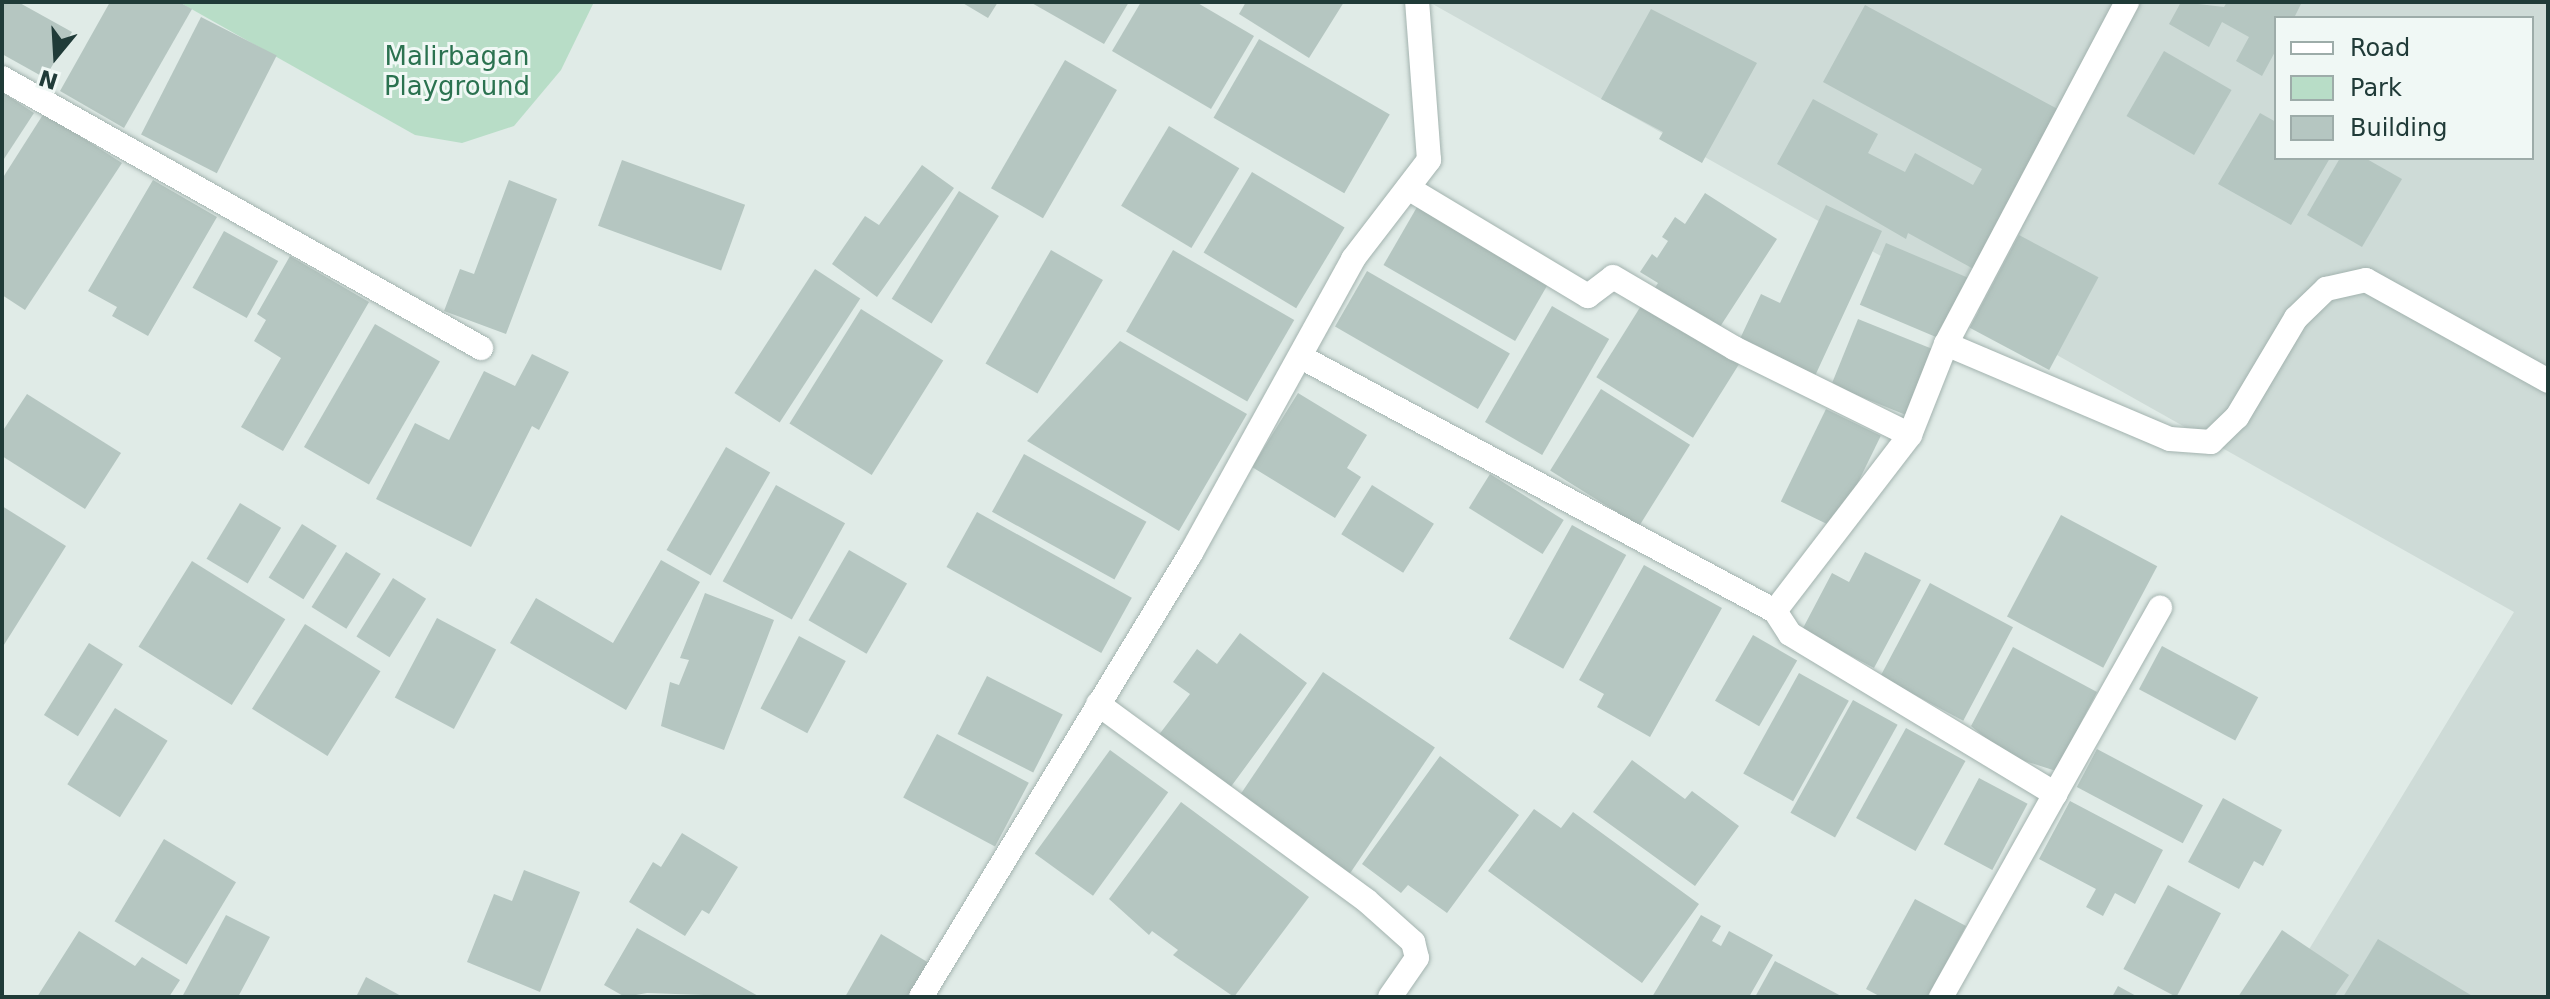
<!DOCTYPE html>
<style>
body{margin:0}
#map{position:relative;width:2550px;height:999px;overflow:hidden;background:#e0ebe7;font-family:"DejaVu Sans",sans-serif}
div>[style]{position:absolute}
.built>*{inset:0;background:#cedbd7}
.green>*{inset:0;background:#b8ddc7}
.building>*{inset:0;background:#b5c6c1;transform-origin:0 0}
.roads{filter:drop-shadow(0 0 2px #a3b3af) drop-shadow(0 0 2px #a3b3af)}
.minor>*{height:24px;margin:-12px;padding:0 12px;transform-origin:12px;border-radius:12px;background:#fff}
span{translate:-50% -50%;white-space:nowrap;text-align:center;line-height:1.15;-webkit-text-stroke:6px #f0f8f5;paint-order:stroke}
.park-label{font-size:26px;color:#2b7250}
.frame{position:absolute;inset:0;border:4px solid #203b38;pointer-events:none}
.legend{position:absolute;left:2274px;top:16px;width:260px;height:144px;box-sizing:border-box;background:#f0f8f5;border:2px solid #9daca9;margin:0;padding:10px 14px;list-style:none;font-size:24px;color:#203b38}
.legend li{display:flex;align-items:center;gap:16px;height:40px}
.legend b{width:40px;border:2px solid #9daca9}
.north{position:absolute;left:16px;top:16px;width:80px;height:80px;-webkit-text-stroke:6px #f0f8f5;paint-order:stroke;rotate:198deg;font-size:22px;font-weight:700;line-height:32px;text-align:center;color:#203b38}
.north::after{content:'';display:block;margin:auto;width:28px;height:36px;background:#203b38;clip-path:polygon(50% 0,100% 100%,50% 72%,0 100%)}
</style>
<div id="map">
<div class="built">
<i style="clip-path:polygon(evenodd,1429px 2px,2548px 2px,2548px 997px,2280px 997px,2514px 612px,1429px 2px,2276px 18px,2532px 18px,2532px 158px,2276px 158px,2276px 18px)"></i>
</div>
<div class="green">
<i style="clip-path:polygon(179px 2px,594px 2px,561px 70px,514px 126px,462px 143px,415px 135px)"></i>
</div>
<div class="building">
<i style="clip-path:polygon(2px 2px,18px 2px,72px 32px,45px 78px,2px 54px)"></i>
<i style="clip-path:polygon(110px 2px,179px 2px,192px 9px,124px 128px,60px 91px)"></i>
<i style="clip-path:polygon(961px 2px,998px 2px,988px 18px)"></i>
<i style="clip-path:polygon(1030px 2px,1129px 2px,1104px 44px)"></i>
<i style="clip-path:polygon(1141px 2px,1196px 2px,1254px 36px,1211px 109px,1112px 51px)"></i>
<i style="clip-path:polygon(1246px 2px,1344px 2px,1309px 58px,1239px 14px)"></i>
<i style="clip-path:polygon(2181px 2px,2224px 7px,2227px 2px,2302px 2px,2294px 18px,2276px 18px,2276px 50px,2262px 76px,2236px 61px,2249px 37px,2222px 22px,2209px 47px,2169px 24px)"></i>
<i style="clip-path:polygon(1865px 5px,2065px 113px,1979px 272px,1908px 233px,1906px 239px,1777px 164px,1813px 99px,1878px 134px,1868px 153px,1905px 172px,1915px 153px,1973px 185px,1982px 169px,1823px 82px)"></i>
<i style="clip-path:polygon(1651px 9px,1757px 63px,1702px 163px,1659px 139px,1663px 132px,1601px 99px)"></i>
<i style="left:201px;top:17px;width:85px;height:132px;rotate:27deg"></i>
<i style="left:1259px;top:39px;width:151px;height:91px;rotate:30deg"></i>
<i style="left:2164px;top:51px;width:78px;height:75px;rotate:30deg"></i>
<i style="left:1065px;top:60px;width:60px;height:148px;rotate:30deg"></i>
<i style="clip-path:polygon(2px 92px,34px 113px,2px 162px)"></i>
<i style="clip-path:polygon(44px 113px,122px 163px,25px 310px,2px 295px,2px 179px)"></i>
<i style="clip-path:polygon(2260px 113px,2276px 122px,2276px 158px,2330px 158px,2291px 225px,2218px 184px)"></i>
<i style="left:1169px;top:126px;width:82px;height:93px;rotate:31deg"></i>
<i style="clip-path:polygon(2340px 158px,2365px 158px,2402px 179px,2362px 247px,2307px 215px)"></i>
<i style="left:622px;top:160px;width:131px;height:70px;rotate:20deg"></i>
<i style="clip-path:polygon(922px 165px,954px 188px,877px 297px,832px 264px,865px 216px,879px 225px)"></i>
<i style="left:1252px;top:172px;width:108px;height:94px;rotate:31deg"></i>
<i style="clip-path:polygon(153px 180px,217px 217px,148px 336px,112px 316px,117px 307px,88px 291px)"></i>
<i style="clip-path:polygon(509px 180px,557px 199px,506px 334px,444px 311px,460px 269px,474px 274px)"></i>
<i style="left:959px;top:191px;width:47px;height:127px;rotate:32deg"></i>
<i style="clip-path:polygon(1705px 193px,1777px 239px,1716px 333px,1652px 292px,1658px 283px,1640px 272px,1652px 254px,1657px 258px,1668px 241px,1662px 237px,1675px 217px,1685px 224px)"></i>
<i style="clip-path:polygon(1826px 205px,1882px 231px,1814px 378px,1738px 343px,1761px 294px,1780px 303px)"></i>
<i style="left:1417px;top:207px;width:152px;height:67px;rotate:30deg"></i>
<i style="left:224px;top:231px;width:62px;height:65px;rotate:29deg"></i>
<i style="left:2019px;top:235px;width:90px;height:105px;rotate:28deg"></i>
<i style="left:1886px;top:243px;width:91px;height:67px;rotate:23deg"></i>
<i style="left:1051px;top:250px;width:60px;height:131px;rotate:30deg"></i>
<i style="left:1173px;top:250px;width:140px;height:94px;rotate:30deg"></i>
<i style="clip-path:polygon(290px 256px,369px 302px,283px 451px,241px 427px,281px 358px,254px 341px,266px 320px,257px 314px)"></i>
<i style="left:815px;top:269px;width:54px;height:148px;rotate:33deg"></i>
<i style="left:1367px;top:271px;width:165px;height:64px;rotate:30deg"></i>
<i style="left:1644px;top:301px;width:114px;height:90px;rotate:32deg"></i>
<i style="left:1552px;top:306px;width:66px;height:134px;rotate:30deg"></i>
<i style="left:861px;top:309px;width:97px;height:135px;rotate:32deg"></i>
<i style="left:1858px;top:319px;width:87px;height:71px;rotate:22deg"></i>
<i style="left:375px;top:324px;width:75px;height:142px;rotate:30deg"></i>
<i style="clip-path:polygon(1120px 341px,1247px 414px,1179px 531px,1027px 441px)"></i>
<i style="clip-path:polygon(532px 354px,569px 372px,539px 430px,532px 426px,471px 547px,376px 499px,415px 423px,449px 440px,484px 371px,515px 386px)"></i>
<i style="left:1601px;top:389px;width:105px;height:96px;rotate:32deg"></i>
<i style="clip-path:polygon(1298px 393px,1367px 435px,1347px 468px,1361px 477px,1335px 518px,1252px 467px)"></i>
<i style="clip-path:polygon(27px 394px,121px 453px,85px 509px,2px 456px,2px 432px)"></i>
<i style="left:1826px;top:409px;width:61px;height:103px;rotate:26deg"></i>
<i style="left:726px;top:447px;width:51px;height:119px;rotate:30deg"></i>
<i style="left:1024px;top:454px;width:140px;height:66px;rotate:29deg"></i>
<i style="left:1490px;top:474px;width:87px;height:40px;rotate:32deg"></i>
<i style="left:776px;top:485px;width:79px;height:110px;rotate:29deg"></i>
<i style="left:1372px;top:485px;width:73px;height:58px;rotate:32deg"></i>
<i style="left:240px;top:503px;width:48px;height:65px;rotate:31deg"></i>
<i style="clip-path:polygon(2px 506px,66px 546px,2px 648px)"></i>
<i style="left:977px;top:512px;width:177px;height:63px;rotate:29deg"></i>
<i style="left:2061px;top:515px;width:109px;height:115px;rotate:28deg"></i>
<i style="left:302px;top:524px;width:41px;height:63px;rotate:32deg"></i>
<i style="left:1572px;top:525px;width:62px;height:130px;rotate:29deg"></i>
<i style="left:849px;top:550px;width:67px;height:81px;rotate:30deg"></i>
<i style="left:346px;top:552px;width:41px;height:65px;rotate:32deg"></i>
<i style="clip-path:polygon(1865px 552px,1921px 580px,1874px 668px,1802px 630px,1832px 573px,1849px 582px)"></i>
<i style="clip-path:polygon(661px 560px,700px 582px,626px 710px,510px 643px,536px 598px,613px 643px)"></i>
<i style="left:192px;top:561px;width:110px;height:101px;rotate:32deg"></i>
<i style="clip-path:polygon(1644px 565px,1722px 608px,1650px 737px,1597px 707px,1604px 694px,1579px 680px)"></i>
<i style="left:393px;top:578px;width:39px;height:69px;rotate:32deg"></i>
<i style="left:1930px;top:583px;width:94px;height:106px;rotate:28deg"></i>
<i style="clip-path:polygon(705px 593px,774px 620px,724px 750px,661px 726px,670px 682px,679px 685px,689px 660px,680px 658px)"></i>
<i style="left:437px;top:618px;width:67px;height:90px;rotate:28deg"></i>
<i style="left:305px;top:624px;width:89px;height:100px;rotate:32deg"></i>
<i style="clip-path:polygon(1240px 633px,1307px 683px,1230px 788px,1158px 736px,1190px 694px,1173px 682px,1197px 649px,1217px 664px)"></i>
<i style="left:1753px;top:635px;width:51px;height:76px;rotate:30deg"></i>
<i style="left:799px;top:636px;width:53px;height:82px;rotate:28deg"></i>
<i style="left:89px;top:643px;width:40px;height:85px;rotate:32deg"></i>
<i style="left:2162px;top:646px;width:109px;height:49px;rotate:28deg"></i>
<i style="clip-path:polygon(2013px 647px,2097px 692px,2056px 771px,2006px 755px,1971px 726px)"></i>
<i style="left:1323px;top:672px;width:135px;height:155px;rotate:34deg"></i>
<i style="left:1799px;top:673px;width:57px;height:115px;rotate:29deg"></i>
<i style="left:987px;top:676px;width:85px;height:65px;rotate:27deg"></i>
<i style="left:1853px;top:700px;width:51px;height:129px;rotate:29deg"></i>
<i style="left:115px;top:708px;width:62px;height:90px;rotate:32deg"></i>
<i style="left:1906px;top:728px;width:68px;height:103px;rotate:29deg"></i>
<i style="left:937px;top:734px;width:104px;height:72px;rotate:28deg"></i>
<i style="left:2097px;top:749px;width:120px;height:43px;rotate:28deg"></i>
<i style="left:1110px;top:750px;width:72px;height:128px;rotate:36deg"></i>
<i style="clip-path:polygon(1440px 756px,1519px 815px,1447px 913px,1408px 885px,1401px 893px,1362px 864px)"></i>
<i style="clip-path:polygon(1632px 760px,1685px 799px,1692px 791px,1739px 826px,1695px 886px,1593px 812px)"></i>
<i style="left:1979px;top:778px;width:55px;height:75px;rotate:28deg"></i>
<i style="clip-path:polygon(2223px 798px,2282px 830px,2263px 866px,2254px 861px,2239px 889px,2188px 862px)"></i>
<i style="clip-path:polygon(2070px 801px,2163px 850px,2135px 904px,2115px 893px,2103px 916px,2086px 907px,2096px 889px,2039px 859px)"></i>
<i style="clip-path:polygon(1181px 802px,1309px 897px,1234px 997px,1173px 955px,1178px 950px,1152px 931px,1149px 935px,1109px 899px)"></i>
<i style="clip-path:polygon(1534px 809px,1561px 828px,1573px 812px,1699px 904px,1642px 983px,1488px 871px)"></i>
<i style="clip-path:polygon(682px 833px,738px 867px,709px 914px,702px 910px,685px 936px,629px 902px,653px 862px,661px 867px)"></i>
<i style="left:164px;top:839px;width:84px;height:96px;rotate:31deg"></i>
<i style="clip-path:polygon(524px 870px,580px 892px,540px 992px,467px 962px,494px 894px,512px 901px)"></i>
<i style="left:2168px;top:885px;width:60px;height:95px;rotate:28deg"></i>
<i style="clip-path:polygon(1915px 899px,1966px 926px,1928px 997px,1881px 997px,1866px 989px)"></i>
<i style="clip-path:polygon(226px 915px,270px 937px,238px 997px,182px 997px)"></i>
<i style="clip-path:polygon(1701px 915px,1721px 926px,1712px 941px,1721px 946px,1729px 931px,1773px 955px,1749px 997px,1652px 997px)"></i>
<i style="clip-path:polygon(637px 928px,760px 997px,647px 993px,625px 997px,604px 985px)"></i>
<i style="clip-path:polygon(2282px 930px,2349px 975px,2334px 997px,2238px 997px)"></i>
<i style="clip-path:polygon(79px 931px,135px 966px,142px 957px,180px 980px,169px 997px,37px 997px)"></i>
<i style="clip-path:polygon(881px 934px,929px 963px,909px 997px,845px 997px)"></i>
<i style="clip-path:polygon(2378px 939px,2474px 997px,2343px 997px)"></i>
<i style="clip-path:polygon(1775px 961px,1843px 997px,1755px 997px)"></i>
<i style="clip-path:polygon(366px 977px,403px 997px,356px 997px)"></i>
<i style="clip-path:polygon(2118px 986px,2138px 997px,2112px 997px)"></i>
</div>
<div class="roads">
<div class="minor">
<i style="left:2px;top:78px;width:550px;rotate:29.41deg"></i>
<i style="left:1408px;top:188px;width:210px;rotate:31deg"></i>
<i style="left:1588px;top:296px;width:31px;rotate:-37deg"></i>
<i style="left:1613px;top:277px;width:140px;rotate:30.4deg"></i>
<i style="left:1734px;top:348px;width:196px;rotate:26.3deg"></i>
<i style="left:1946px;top:344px;width:243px;rotate:23deg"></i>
<i style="left:2170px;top:439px;width:41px;rotate:4.2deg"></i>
<i style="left:2211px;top:442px;width:36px;rotate:-44deg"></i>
<i style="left:2237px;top:417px;width:115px;rotate:-59.2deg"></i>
<i style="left:2296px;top:318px;width:42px;rotate:-44deg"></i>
<i style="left:2326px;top:289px;width:41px;rotate:-12.7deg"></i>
<i style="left:2366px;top:280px;width:208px;rotate:29deg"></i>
<i style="left:1301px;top:357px;width:538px;rotate:28.19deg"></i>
<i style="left:1775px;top:611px;width:27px;rotate:57deg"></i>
<i style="left:1790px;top:634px;width:310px;rotate:31.1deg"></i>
<i style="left:2055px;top:794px;width:233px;rotate:119.3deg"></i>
<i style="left:1775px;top:611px;width:222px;rotate:-52.5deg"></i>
<i style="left:1910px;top:435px;width:98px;rotate:-68.4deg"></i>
<i style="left:1946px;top:344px;width:387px;rotate:-62.1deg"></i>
<i style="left:1098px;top:704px;width:333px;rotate:36.2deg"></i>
<i style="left:1367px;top:901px;width:62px;rotate:41.7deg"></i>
<i style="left:1413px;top:942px;width:16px;rotate:76deg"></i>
<i style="left:1417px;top:958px;width:47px;rotate:124.7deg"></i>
<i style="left:2055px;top:794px;width:214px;rotate:-60.6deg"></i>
<i style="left:921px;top:997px;width:520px;rotate:-58.7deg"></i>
<i style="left:1191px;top:553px;width:336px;rotate:-61.1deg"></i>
<i style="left:1353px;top:259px;width:125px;rotate:-52.5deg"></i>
<i style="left:1429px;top:160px;width:158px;rotate:-94.3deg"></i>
</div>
</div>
<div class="park-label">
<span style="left:457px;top:72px">Malirbagan<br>Playground</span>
</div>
<div class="frame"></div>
<ul class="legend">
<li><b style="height:10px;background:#fff"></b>Road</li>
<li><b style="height:22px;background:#b8ddc7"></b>Park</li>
<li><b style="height:22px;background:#b5c6c1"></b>Building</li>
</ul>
<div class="north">N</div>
</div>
